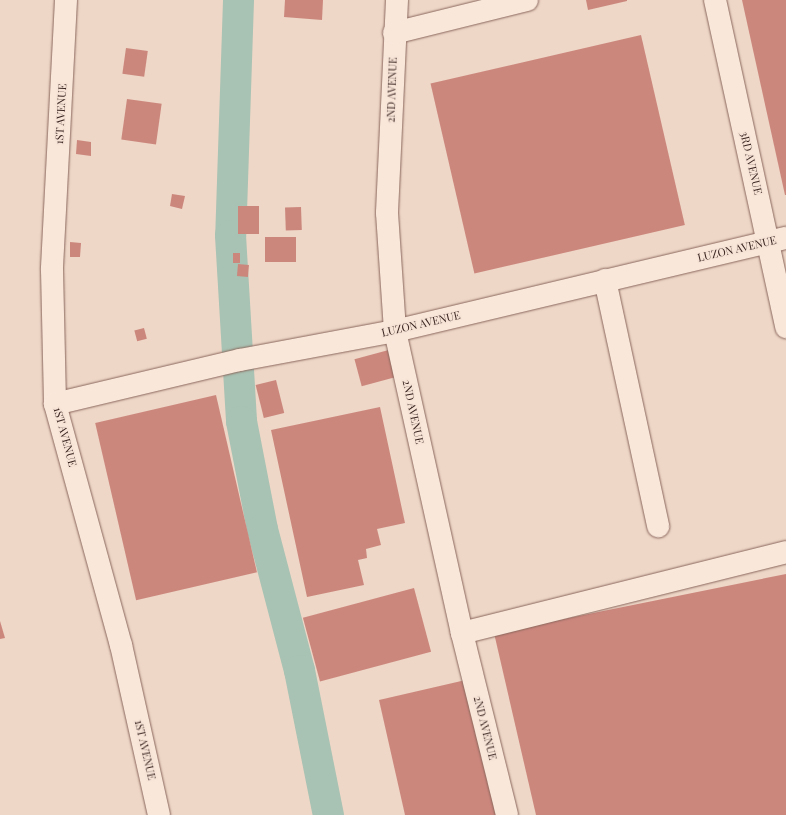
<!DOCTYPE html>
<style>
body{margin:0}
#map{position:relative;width:786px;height:815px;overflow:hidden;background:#eed7c7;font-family:"Playfair Display",serif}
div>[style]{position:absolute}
.river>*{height:31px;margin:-15.5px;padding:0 15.5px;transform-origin:15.5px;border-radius:15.5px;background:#a8c2b3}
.building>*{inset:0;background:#cc877d;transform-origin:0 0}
.roads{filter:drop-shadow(0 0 1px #8a675c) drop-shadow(0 0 1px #8a675c)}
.minor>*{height:22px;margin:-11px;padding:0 11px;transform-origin:11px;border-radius:11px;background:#f9e7da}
span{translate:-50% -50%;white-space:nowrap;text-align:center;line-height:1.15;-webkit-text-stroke:3px #f6e3d6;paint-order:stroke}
.street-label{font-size:11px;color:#3a2520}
</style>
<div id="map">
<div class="river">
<i style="left:238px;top:0;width:235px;rotate:91.9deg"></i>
<i style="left:230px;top:235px;width:186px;rotate:86.6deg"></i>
<i style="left:241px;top:421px;width:110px;rotate:79deg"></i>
<i style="left:262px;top:529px;width:146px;rotate:75.3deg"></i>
<i style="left:299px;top:670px;width:148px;rotate:78.7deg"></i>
</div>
<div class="building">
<i style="clip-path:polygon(285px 0,323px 0,322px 20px,284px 17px)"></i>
<i style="clip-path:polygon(586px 0,627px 0,627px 1px,588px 10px)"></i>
<i style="clip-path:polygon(742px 0,786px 0,786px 195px,785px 195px)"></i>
<i style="left:641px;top:35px;width:195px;height:216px;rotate:77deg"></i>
<i style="left:126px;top:48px;width:22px;height:26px;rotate:8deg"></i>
<i style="left:127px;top:99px;width:35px;height:41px;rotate:8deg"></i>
<i style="clip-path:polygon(77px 140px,91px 142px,91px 156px,76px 154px)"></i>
<i style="clip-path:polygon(172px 194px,185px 196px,182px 209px,170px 206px)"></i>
<i style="left:238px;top:206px;width:21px;height:28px"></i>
<i style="left:301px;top:207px;width:23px;height:16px;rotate:88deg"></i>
<i style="left:265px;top:237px;width:31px;height:25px"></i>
<i style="clip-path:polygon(70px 242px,81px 243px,80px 257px,70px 257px)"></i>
<i style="left:233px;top:253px;width:7px;height:10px"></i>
<i style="left:238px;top:264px;width:11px;height:12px;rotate:5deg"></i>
<i style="left:144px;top:328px;width:11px;height:10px;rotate:75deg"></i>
<i style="left:396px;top:348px;width:28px;height:43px;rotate:75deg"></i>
<i style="left:276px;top:380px;width:34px;height:21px;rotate:76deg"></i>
<i style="left:216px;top:395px;width:182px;height:124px;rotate:77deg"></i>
<i style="clip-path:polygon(380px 407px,405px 523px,377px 529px,381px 545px,366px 549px,367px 558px,358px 560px,364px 585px,307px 597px,271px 430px)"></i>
<i style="clip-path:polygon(786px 574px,786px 815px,536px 815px,494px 633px)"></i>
<i style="left:414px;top:588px;width:66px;height:115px;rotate:75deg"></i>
<i style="clip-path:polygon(0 621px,5px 638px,0 639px)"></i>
<i style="clip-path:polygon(470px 679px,501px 815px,405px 815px,379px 700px)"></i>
</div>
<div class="roads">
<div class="minor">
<i style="left:66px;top:0;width:270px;rotate:93deg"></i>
<i style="left:52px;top:270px;width:134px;rotate:88.7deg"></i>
<i style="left:55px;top:404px;width:250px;rotate:74.7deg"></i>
<i style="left:121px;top:645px;width:174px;rotate:77.4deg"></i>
<i style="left:397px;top:0;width:213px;rotate:92.7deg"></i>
<i style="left:387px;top:213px;width:118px;rotate:86.1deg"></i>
<i style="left:395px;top:331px;width:309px;rotate:77.5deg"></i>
<i style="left:462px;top:633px;width:187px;rotate:76.1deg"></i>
<i style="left:715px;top:0;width:335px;rotate:77.7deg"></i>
<i style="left:394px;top:33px;width:137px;rotate:-13.9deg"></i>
<i style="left:605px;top:280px;width:252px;rotate:77.8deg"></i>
<i style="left:55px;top:404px;width:190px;rotate:-13.4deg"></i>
<i style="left:240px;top:360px;width:158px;rotate:-10.6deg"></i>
<i style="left:395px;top:331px;width:402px;rotate:-13.4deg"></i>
<i style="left:462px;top:633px;width:334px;rotate:-14deg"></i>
</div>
</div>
<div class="street-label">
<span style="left:392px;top:90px;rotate:-88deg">2ND AVENUE</span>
<span style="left:61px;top:114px;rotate:-87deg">1ST AVENUE</span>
<span style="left:751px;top:163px;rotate:77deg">3RD AVENUE</span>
<span style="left:737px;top:249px;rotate:-13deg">LUZON AVENUE</span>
<span style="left:421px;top:324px;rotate:-13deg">LUZON AVENUE</span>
<span style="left:413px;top:412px;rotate:78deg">2ND AVENUE</span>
<span style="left:65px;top:437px;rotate:75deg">1ST AVENUE</span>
<span style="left:485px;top:728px;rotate:76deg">2ND AVENUE</span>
<span style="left:145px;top:750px;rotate:77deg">1ST AVENUE</span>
</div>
</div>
